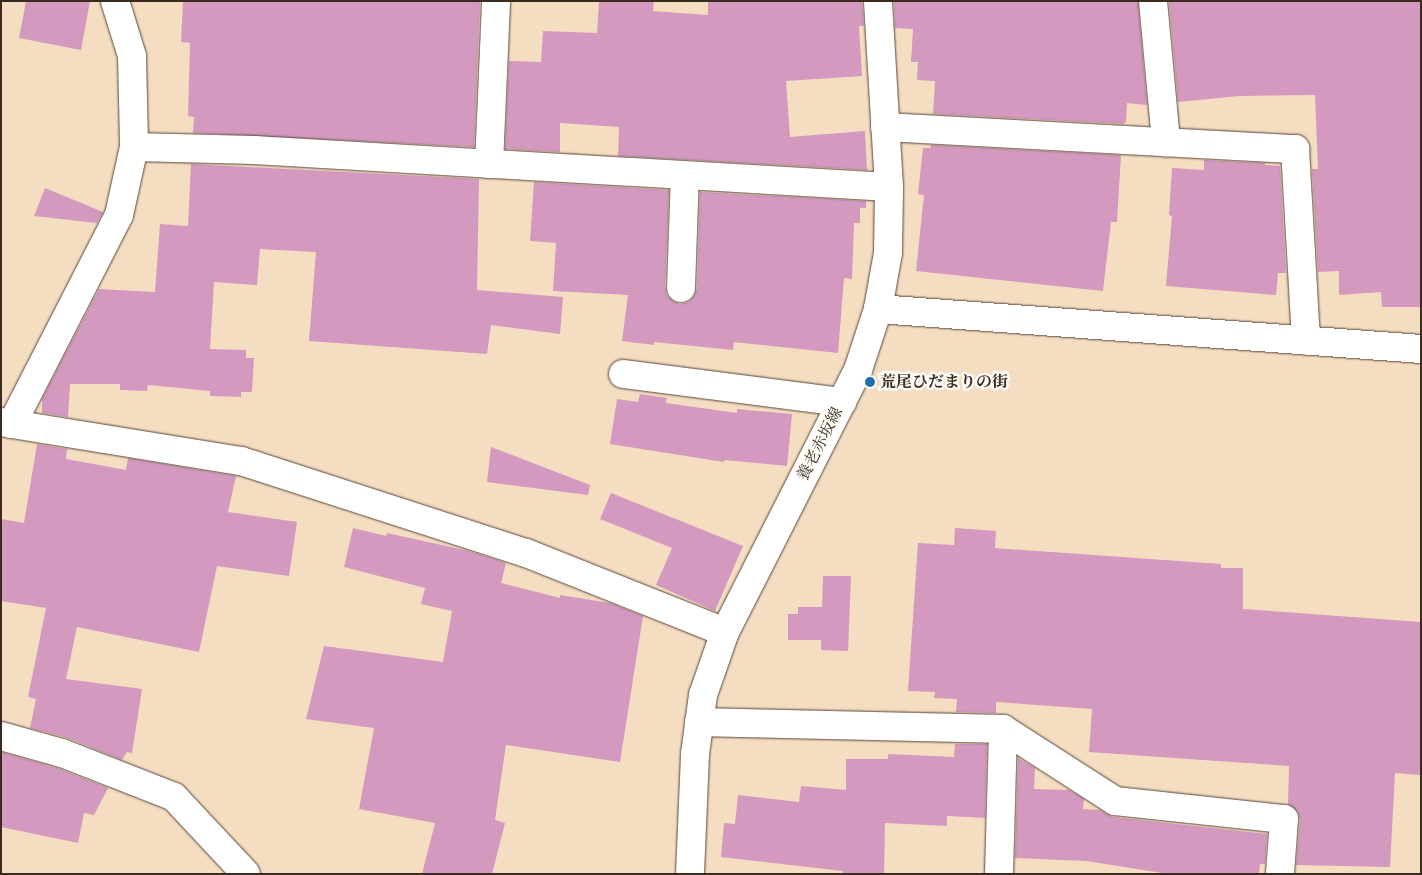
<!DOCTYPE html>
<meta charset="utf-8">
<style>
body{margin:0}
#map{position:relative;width:1422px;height:875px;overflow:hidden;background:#f5ddc2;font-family:"EB Garamond","Noto Serif JP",serif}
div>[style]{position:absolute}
.building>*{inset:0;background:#d399bf}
.roads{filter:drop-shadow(0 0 1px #574537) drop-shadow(0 0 1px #574537)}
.street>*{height:28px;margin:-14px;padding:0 14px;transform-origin:14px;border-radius:14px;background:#fff}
.secondary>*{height:28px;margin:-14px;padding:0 14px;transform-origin:14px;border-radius:14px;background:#fff}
.dots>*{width:14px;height:14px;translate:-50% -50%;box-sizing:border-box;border:2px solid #fdfcf7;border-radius:50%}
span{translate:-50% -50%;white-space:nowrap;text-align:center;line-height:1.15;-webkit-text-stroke:5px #fdfcf7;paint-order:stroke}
.poi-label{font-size:16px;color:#3b2a1e;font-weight:700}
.left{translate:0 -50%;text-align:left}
.street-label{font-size:16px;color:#3b2a1e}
.frame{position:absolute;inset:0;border:2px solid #3b2a1e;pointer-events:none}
</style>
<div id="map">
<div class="building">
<i style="clip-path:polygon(26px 1px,90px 1px,81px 50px,19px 38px)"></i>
<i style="clip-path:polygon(183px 1px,480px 1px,474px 147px,193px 133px,194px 117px,188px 116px,190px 43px,181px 42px)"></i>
<i style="clip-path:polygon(599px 1px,654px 1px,653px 11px,708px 15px,708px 1px,862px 1px,864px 26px,859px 26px,862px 76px,786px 81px,790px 137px,865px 131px,867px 170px,618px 156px,619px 127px,560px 123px,560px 152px,505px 149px,509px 61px,541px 62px,543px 31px,597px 33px)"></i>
<i style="clip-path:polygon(894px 1px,1138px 1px,1147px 105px,1127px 103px,1126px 122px,1123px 124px,933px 114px,935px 81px,917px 80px,918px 62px,911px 62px,913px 29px,895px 28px)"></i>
<i style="clip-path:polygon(1169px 1px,1421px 1px,1421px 307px,1382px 307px,1381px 292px,1339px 295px,1339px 271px,1318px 272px,1312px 169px,1318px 169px,1315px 95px,1239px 96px,1178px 102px)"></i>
<i style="clip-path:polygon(931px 145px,1121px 155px,1117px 222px,1111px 222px,1103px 291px,916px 271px,924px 195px,918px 194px,923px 148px,931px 148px)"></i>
<i style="clip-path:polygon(1204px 160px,1265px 163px,1265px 165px,1280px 166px,1286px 273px,1278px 273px,1276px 295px,1166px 286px,1172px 216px,1169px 215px,1172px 168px,1204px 170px)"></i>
<i style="clip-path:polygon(191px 164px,479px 179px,477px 290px,563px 297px,560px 334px,491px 325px,487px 354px,309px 341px,316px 252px,260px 249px,257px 285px,214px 282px,210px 349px,246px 350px,246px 358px,254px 358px,252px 392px,241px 392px,241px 397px,210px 396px,210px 391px,148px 385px,147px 391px,120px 390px,120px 384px,70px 384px,68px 417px,42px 413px,42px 399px,99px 289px,155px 292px,160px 224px,188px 226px)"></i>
<i style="clip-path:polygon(534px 182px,669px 190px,665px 287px,667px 296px,673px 301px,680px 304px,689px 302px,694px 296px,697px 289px,700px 192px,866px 201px,866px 208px,860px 208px,860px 223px,854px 223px,852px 279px,844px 278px,838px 353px,734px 342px,733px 350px,654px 342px,654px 345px,622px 341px,628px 295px,553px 291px,556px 243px,530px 241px)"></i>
<i style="clip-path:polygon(45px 188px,103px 212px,97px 223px,34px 216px)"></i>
<i style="clip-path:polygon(640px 394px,667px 398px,666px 403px,737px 413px,737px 409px,792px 414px,787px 466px,725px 460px,724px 462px,610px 444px,617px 399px,638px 402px)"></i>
<i style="clip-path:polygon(37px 444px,67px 449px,66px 459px,126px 470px,128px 458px,236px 476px,228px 512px,297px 522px,289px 576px,217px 566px,199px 652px,77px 627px,66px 679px,142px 689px,132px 753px,127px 752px,122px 760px,68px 738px,30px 728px,36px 699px,28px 697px,46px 608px,1px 601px,1px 519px,24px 523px)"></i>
<i style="clip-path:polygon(491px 447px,590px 485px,588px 495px,487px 482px)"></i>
<i style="clip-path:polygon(611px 493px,743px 546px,715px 611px,656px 585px,672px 548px,600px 519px)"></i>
<i style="clip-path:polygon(353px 528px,386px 536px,387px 533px,469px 551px,506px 563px,501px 583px,560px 598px,560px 595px,610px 603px,643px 616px,620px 762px,506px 745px,495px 820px,505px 823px,492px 874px,422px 874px,435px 823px,359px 809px,374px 728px,306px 719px,324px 646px,443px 662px,452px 611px,421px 604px,425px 588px,344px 567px)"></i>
<i style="clip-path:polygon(955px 528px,996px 531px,995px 548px,1221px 564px,1221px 568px,1243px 568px,1243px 609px,1421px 622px,1420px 775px,1395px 773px,1390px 867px,1296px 865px,1300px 820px,1298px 812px,1288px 804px,1289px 766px,1089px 752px,1092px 709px,996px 702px,996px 713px,956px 712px,957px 699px,934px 698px,935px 692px,908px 691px,918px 543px,954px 545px)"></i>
<i style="clip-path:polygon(823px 576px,851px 576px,848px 651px,821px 650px,821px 640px,788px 640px,788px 614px,798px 614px,798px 607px,822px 607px)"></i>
<i style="clip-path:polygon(955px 744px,987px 744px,985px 818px,947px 816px,947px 826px,885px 823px,884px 874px,843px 874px,843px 871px,721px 857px,724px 823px,735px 824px,738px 795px,799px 802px,801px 786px,846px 790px,846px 759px,888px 759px,888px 754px,954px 757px)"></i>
<i style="clip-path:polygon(1px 752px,57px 768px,108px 788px,94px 815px,84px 813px,78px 843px,1px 827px)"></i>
<i style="clip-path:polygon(1018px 758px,1035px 768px,1034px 789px,1069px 790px,1084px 799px,1083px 809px,1100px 810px,1113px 817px,1267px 834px,1265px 864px,1260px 864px,1259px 874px,1169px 874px,1086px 861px,1015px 858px)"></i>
</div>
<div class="roads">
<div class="street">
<i style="left:115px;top:1px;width:58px;rotate:72.8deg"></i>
<i style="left:132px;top:56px;width:91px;rotate:88.7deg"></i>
<i style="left:134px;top:147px;width:120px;rotate:1.4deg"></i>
<i style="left:254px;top:150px;width:636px;rotate:3.33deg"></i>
<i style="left:1153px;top:1px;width:142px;rotate:84.7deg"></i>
<i style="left:885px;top:127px;width:411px;rotate:3.1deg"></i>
<i style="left:1295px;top:149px;width:192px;rotate:86.7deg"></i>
<i style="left:489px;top:164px;width:163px;rotate:-87.5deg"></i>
<i style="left:681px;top:288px;width:112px;rotate:-88deg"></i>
<i style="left:878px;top:309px;width:544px;rotate:4.21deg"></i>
<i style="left:623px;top:374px;width:221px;rotate:7.3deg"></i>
<i style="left:1px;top:422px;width:11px;rotate:10deg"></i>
<i style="left:12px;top:424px;width:235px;rotate:-62.9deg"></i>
<i style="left:119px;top:215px;width:70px;rotate:-77.6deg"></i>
<i style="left:12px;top:424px;width:232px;rotate:9.2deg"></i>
<i style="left:241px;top:461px;width:299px;rotate:17.9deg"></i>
<i style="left:526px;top:553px;width:214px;rotate:21.7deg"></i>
<i style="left:699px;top:722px;width:304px;rotate:1.3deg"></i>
<i style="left:1003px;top:729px;width:133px;rotate:32.7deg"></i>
<i style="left:1115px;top:801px;width:170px;rotate:6.1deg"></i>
<i style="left:1284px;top:819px;width:55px;rotate:94.2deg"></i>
<i style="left:1px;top:736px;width:63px;rotate:15.6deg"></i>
<i style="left:62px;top:753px;width:120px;rotate:21.4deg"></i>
<i style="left:174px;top:797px;width:105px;rotate:46.9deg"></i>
<i style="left:999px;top:874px;width:145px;rotate:-88.4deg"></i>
</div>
<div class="secondary">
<i style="left:690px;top:874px;width:120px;rotate:-87.6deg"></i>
<i style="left:695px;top:754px;width:60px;rotate:-82.3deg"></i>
<i style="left:703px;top:695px;width:67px;rotate:-70.8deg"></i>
<i style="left:725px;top:632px;width:294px;rotate:-63.1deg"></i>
<i style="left:858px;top:370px;width:64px;rotate:-71.8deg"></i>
<i style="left:878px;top:309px;width:57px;rotate:-79.9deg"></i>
<i style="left:888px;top:253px;width:66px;rotate:-89.1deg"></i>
<i style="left:889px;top:187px;width:186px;rotate:-93.4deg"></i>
</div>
</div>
<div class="dots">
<i style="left:870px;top:382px;background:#1f6fb2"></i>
</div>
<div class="poi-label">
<span class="left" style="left:880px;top:382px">荒尾ひだまりの街</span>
</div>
<div class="street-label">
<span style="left:820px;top:444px;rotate:-63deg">養老赤坂線</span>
</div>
<div class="frame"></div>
</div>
